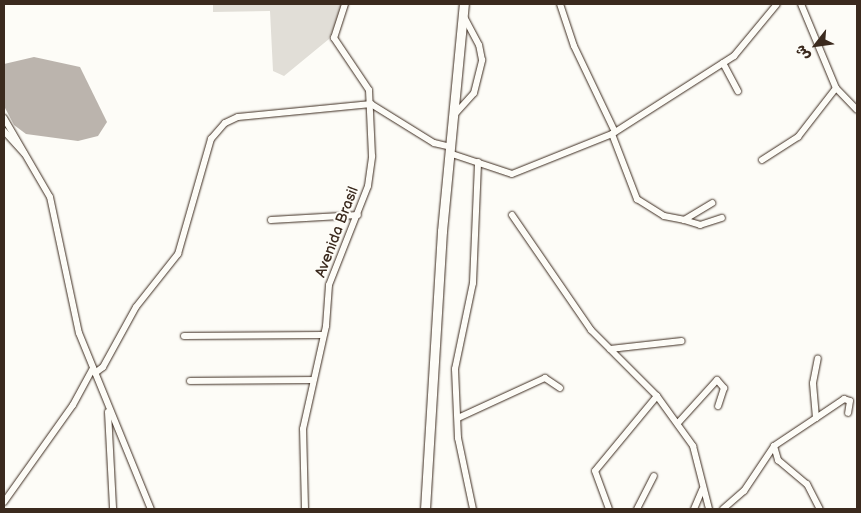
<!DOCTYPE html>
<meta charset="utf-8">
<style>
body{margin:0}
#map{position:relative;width:861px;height:513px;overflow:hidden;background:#fdfcf7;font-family:"Balsamiq Sans","Playpen Sans Arabic",sans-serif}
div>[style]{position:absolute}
.green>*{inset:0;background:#e1ded7}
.water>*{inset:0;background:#bbb4ad}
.roads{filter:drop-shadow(0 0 1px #3b2a1e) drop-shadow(0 0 1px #3b2a1e)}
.street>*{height:6px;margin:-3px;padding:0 3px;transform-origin:3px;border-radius:3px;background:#fdfcf7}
.secondary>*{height:9px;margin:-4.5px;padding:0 4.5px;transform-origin:4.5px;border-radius:4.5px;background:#fdfcf7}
span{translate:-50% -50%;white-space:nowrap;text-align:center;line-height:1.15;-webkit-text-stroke:4px #fdfcf7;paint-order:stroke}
.street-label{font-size:15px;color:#3b2a1e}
.frame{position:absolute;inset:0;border:5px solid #3b2a1e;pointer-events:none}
.north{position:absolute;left:791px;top:20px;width:50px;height:50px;-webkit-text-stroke:4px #fdfcf7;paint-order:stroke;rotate:240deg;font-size:14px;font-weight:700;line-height:20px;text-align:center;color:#3b2a1e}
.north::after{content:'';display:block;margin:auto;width:18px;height:22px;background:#3b2a1e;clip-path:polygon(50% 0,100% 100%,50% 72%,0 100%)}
</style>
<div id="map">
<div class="green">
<i style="clip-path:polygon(213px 4px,344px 4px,329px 39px,284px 76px,273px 71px,270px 11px,213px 12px)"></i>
</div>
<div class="water">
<i style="clip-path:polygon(34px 57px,80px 67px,107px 122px,98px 136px,78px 141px,26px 134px,14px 125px,4px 106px,4px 64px)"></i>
</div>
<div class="roads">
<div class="street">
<i style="left:560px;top:4px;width:44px;rotate:71.6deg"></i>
<i style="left:574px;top:46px;width:95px;rotate:64.5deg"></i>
<i style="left:801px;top:4px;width:91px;rotate:67.4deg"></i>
<i style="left:836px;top:88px;width:30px;rotate:46deg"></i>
<i style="left:723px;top:63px;width:32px;rotate:62deg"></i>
<i style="left:455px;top:114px;width:28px;rotate:-48deg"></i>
<i style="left:474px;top:93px;width:34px;rotate:-76deg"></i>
<i style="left:482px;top:60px;width:15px;rotate:-101deg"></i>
<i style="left:479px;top:45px;width:34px;rotate:-118deg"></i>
<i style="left:4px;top:118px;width:91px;rotate:59.8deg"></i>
<i style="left:50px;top:197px;width:139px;rotate:78deg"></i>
<i style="left:79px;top:333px;width:190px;rotate:67.8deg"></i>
<i style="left:4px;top:131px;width:30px;rotate:48deg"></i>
<i style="left:612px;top:134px;width:70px;rotate:69deg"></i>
<i style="left:637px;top:199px;width:32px;rotate:32deg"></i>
<i style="left:664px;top:216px;width:20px;rotate:11deg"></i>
<i style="left:684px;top:220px;width:33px;rotate:-31deg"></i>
<i style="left:449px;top:153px;width:66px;rotate:18.4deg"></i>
<i style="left:512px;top:174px;width:108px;rotate:-21.8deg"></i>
<i style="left:612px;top:134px;width:145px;rotate:-32.6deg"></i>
<i style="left:734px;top:56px;width:67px;rotate:-50.4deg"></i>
<i style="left:762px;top:160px;width:43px;rotate:-32.6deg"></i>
<i style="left:798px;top:137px;width:62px;rotate:-52.2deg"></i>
<i style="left:512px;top:215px;width:140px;rotate:55.5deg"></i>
<i style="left:591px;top:330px;width:93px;rotate:45deg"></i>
<i style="left:657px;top:396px;width:97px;rotate:129.6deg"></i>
<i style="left:595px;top:471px;width:40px;rotate:69.8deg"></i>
<i style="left:271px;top:220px;width:87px;rotate:-3.3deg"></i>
<i style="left:684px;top:220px;width:17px;rotate:17deg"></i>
<i style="left:700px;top:225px;width:23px;rotate:-18deg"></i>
<i style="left:184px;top:336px;width:139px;rotate:-0.4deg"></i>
<i style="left:610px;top:349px;width:72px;rotate:-6.3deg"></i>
<i style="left:95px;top:373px;width:10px;rotate:-37deg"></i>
<i style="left:103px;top:367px;width:68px;rotate:-61.2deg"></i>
<i style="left:136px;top:307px;width:68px;rotate:-51.6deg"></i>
<i style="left:178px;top:254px;width:120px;rotate:-74deg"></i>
<i style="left:211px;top:139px;width:21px;rotate:-49deg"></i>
<i style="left:225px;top:123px;width:14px;rotate:-25deg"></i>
<i style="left:238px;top:117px;width:134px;rotate:-5.6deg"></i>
<i style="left:371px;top:104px;width:74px;rotate:31.8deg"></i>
<i style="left:434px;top:143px;width:17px;rotate:13deg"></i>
<i style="left:190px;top:381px;width:122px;rotate:-0.5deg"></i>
<i style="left:657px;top:396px;width:62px;rotate:54.2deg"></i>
<i style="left:693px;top:446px;width:65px;rotate:75.7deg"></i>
<i style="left:108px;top:412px;width:97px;rotate:87deg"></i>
<i style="left:458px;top:418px;width:96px;rotate:-24.7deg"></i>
<i style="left:545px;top:378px;width:18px;rotate:34deg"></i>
<i style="left:816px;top:418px;width:34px;rotate:-34deg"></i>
<i style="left:844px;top:399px;width:6px;rotate:18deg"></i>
<i style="left:850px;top:401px;width:12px;rotate:99deg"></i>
<i style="left:678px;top:423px;width:58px;rotate:-47.8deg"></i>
<i style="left:717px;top:380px;width:11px;rotate:49deg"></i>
<i style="left:724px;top:388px;width:19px;rotate:108deg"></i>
<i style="left:774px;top:446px;width:15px;rotate:74deg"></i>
<i style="left:778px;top:460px;width:38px;rotate:40deg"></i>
<i style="left:807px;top:484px;width:28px;rotate:63deg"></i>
<i style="left:4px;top:502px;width:119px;rotate:-54.6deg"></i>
<i style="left:73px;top:405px;width:42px;rotate:-61.6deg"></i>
<i style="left:305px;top:509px;width:80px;rotate:-91.4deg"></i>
<i style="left:303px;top:429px;width:106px;rotate:-77.4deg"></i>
<i style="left:326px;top:326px;width:41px;rotate:-85.8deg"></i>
<i style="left:329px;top:285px;width:106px;rotate:-68.5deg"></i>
<i style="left:368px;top:186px;width:30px;rotate:-82deg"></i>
<i style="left:372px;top:156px;width:66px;rotate:-92.6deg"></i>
<i style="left:369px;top:90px;width:63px;rotate:-123.9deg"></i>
<i style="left:334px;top:38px;width:36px;rotate:-72deg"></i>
<i style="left:473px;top:509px;width:73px;rotate:-101.9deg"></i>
<i style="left:458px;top:438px;width:69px;rotate:-92.5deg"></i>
<i style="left:455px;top:369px;width:88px;rotate:-78.2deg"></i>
<i style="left:473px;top:283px;width:121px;rotate:-87.6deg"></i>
<i style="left:637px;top:509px;width:37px;rotate:-63deg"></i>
<i style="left:694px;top:509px;width:21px;rotate:-67deg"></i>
<i style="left:723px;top:509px;width:28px;rotate:-41deg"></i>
<i style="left:744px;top:491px;width:54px;rotate:-56.3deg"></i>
<i style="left:774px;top:446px;width:50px;rotate:-33.7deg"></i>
<i style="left:816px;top:418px;width:35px;rotate:-95deg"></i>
<i style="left:813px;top:383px;width:25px;rotate:-79deg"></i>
</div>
<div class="secondary">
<i style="left:425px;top:509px;width:279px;rotate:-86.5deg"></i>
<i style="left:442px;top:231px;width:228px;rotate:-84.5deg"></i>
</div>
</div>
<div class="street-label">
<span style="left:337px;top:232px;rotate:-69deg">Avenida Brasil</span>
</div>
<div class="frame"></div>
<div class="north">ش</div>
</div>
